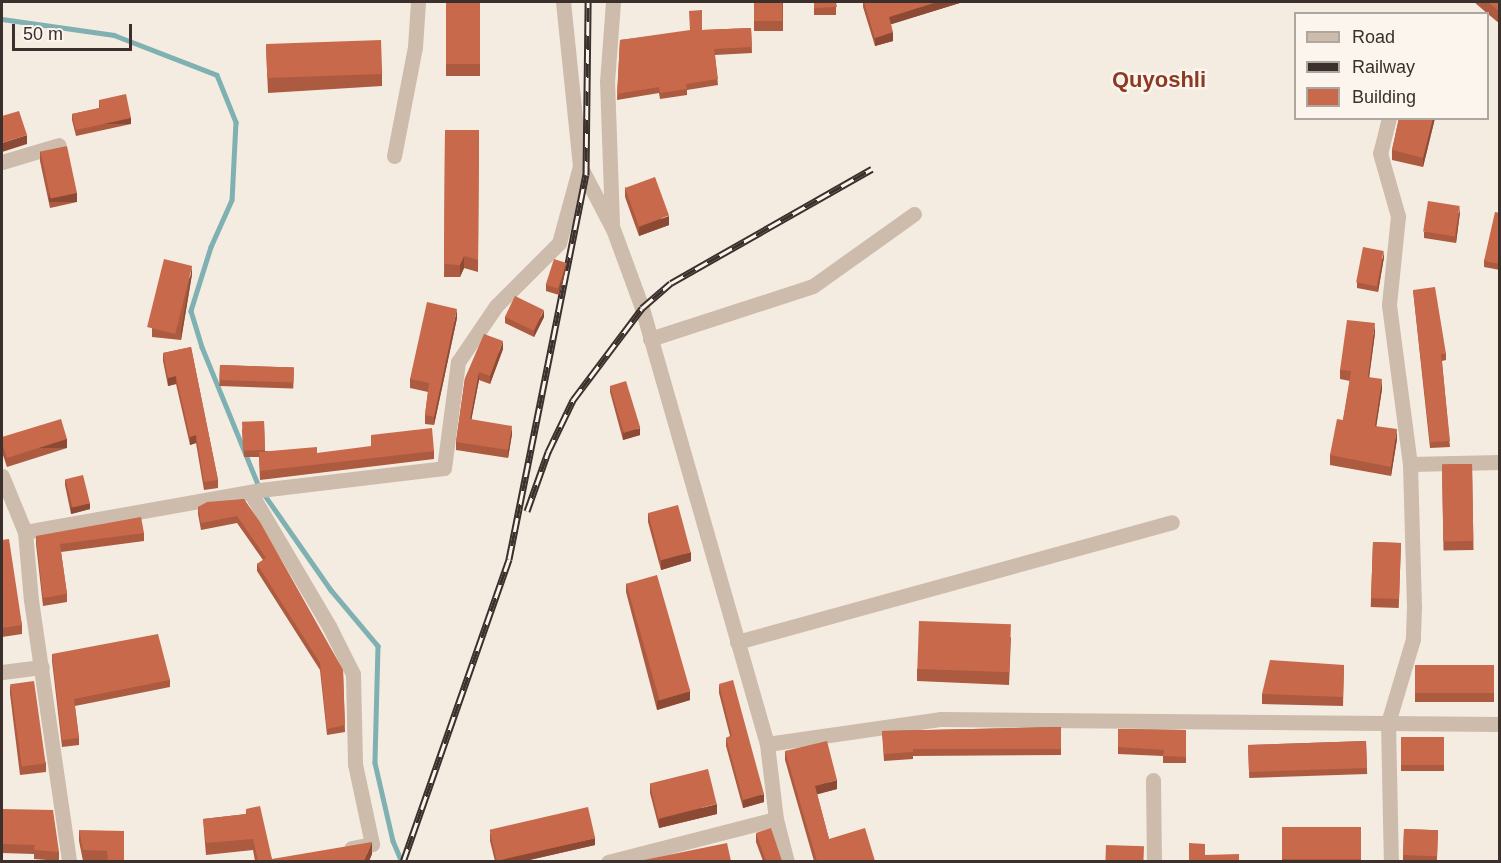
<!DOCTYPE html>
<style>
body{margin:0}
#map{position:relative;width:1501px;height:863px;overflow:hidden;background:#f4ebe1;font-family:Helvetica,sans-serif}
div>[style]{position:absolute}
.stream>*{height:4.5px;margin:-2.25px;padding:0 2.25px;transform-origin:2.25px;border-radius:2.25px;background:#7fb0b2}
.minor>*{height:15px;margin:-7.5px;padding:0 7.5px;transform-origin:7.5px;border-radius:7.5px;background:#cdbbac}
.rail>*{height:7px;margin-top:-3.5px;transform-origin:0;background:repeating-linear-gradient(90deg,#fbf5ee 0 14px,#3b302b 0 28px);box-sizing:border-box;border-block:2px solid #3b302b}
.wall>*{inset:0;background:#ac5a40;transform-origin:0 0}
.shaded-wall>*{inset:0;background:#8c4a34;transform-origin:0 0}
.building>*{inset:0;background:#c8694b;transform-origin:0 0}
span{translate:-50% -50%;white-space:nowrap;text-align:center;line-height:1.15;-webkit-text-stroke:5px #fbf5ee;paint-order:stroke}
.quarter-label{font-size:22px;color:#8c3b22;font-weight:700}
.frame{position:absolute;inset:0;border:3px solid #3b302b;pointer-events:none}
.legend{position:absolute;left:1294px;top:12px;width:195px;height:108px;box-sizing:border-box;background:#fbf5ee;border:2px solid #aea6a0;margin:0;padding:8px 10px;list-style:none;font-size:18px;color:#3b302b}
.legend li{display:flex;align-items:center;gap:12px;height:30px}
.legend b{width:30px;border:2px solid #aea6a0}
.scale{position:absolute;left:12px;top:24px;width:120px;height:27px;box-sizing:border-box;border:3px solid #3b302b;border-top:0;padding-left:8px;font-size:18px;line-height:21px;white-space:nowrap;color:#3b302b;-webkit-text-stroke:4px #fbf5ee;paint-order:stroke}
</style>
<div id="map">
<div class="stream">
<i style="left:2px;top:19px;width:113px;rotate:8.1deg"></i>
<i style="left:114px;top:35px;width:110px;rotate:21.2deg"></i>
<i style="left:217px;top:75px;width:51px;rotate:68deg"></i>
<i style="left:236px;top:122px;width:78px;rotate:92.9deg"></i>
<i style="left:232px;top:200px;width:51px;rotate:114.1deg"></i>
<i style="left:211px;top:247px;width:67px;rotate:107.4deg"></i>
<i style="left:191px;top:311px;width:38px;rotate:73deg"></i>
<i style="left:202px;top:347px;width:151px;rotate:67.8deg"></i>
<i style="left:264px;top:494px;width:117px;rotate:55.1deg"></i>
<i style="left:331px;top:590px;width:73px;rotate:50deg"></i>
<i style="left:378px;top:646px;width:117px;rotate:91.5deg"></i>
<i style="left:375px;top:763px;width:80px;rotate:77deg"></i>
<i style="left:393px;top:841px;width:23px;rotate:67deg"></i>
</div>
<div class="minor">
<i style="left:1389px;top:118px;width:36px;rotate:104deg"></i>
<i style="left:1380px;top:153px;width:66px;rotate:74.1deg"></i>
<i style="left:1398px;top:216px;width:89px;rotate:95.8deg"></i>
<i style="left:1389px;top:305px;width:160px;rotate:82.5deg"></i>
<i style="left:1410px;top:464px;width:143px;rotate:88.4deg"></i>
<i style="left:1414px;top:607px;width:32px;rotate:92deg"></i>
<i style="left:1413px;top:639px;width:88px;rotate:106.6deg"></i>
<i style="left:1388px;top:723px;width:139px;rotate:88.8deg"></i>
<i style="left:394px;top:156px;width:111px;rotate:-79.1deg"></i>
<i style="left:415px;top:47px;width:45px;rotate:-86.2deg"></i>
<i style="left:2px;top:162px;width:59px;rotate:-16.6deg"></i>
<i style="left:580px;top:166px;width:71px;rotate:62.4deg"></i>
<i style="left:613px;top:229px;width:84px;rotate:69.8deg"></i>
<i style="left:642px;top:308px;width:454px;rotate:74deg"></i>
<i style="left:767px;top:744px;width:76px;rotate:83.2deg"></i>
<i style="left:776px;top:819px;width:44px;rotate:75.7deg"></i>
<i style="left:612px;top:223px;width:141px;rotate:-92deg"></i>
<i style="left:607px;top:82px;width:80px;rotate:-85.7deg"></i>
<i style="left:650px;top:339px;width:171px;rotate:-18deg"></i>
<i style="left:813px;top:286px;width:124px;rotate:-35.5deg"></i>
<i style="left:1410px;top:464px;width:90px;rotate:-1.3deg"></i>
<i style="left:2px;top:476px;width:61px;rotate:67.7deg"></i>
<i style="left:25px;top:532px;width:68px;rotate:85deg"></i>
<i style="left:31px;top:600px;width:265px;rotate:81.7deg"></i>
<i style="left:250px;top:492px;width:156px;rotate:59.5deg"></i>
<i style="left:329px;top:626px;width:54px;rotate:63.4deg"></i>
<i style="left:353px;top:674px;width:90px;rotate:88.7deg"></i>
<i style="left:355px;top:764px;width:82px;rotate:78deg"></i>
<i style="left:372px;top:844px;width:21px;rotate:169deg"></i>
<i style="left:25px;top:532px;width:239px;rotate:-10.1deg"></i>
<i style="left:260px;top:490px;width:185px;rotate:-6.8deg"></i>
<i style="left:444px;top:468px;width:107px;rotate:-82.5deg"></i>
<i style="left:458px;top:362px;width:68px;rotate:-55.8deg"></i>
<i style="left:496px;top:306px;width:89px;rotate:-45deg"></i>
<i style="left:559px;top:243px;width:80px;rotate:-74.7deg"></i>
<i style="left:580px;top:166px;width:165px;rotate:-95.9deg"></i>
<i style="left:737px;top:642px;width:451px;rotate:-15.4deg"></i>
<i style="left:2px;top:672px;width:40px;rotate:-7.1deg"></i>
<i style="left:767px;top:744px;width:176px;rotate:-8.2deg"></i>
<i style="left:941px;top:719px;width:559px;rotate:0.51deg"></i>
<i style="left:1153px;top:780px;width:82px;rotate:89.3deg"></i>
<i style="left:608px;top:862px;width:173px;rotate:-14.4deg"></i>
</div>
<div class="rail">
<i style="left:527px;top:511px;width:63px;rotate:-70.4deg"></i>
<i style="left:548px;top:452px;width:58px;rotate:-64.3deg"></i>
<i style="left:573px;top:400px;width:115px;rotate:-53.1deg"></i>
<i style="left:642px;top:308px;width:38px;rotate:-41deg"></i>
<i style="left:671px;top:283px;width:231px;rotate:-29.6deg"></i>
<i style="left:403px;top:862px;width:321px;rotate:-70.7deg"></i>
<i style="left:509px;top:559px;width:392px;rotate:-78.7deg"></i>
<i style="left:586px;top:175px;width:173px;rotate:-89.3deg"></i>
</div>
<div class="wall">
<i style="left:446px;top:2px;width:34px;height:74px"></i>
<i style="left:754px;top:2px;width:29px;height:29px"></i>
<i style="left:814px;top:2px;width:22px;height:13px"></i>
<i style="clip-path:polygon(863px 2px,963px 2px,891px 24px,893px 41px,875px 46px,863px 7px)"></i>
<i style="clip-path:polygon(1474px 2px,1500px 2px,1500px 24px,1488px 14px)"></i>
<i style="clip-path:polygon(751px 28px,752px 53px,715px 55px,718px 85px,687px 90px,687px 95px,660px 99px,659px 93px,617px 100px,620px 40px,702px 30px)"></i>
<i style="clip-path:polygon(266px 46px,382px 74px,382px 86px,268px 93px)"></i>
<i style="clip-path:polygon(99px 100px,131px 124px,76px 136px,72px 120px,72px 114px,99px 108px)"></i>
<i style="clip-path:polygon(1399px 118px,1435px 118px,1423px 167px,1392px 160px,1392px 150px)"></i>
<i style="clip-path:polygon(445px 130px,479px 130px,478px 272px,464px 268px,460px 277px,444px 277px)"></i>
<i style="clip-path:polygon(40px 151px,77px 202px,50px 208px,40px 161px)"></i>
<i style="clip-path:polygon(625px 187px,669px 225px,639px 236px,625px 197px)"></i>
<i style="clip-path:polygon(1460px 212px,1456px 243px,1424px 238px,1424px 232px)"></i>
<i style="clip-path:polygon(1500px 213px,1500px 270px,1484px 267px,1484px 261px)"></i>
<i style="clip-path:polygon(1384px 257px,1378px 292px,1357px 288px,1357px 282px)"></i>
<i style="clip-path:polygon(566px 269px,559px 295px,546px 291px,546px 285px)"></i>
<i style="clip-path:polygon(192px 274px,181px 340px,152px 337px,152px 328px)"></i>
<i style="clip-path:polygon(1413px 290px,1446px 354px,1446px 360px,1442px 361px,1450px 447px,1430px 448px)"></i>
<i style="clip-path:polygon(505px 317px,544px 317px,534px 337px,505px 323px)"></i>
<i style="clip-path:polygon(457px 318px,434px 425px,425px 424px,425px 415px,428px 392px,410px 388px,410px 379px)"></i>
<i style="clip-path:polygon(1375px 333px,1369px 377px,1382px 389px,1376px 426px,1397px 439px,1391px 476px,1330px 465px,1330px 455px,1343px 420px,1350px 381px,1340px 379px,1340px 370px)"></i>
<i style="clip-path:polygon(191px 347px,218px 480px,218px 488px,204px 490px,196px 443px,190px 445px,176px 384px,168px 386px,163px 361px,163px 353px)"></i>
<i style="clip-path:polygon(503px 349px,490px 384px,479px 380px,471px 420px,512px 434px,508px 458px,456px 450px,456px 442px,465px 378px)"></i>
<i style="left:220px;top:365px;width:74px;height:21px;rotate:2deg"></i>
<i style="clip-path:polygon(610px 386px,640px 435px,623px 440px,610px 392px)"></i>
<i style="clip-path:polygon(264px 421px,265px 451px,317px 453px,434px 451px,434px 459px,260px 480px,259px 457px,244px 457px,242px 429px)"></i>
<i style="clip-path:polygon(2px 437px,67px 448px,7px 467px,2px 452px)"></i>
<i style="left:1472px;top:464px;width:86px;height:30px;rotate:89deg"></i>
<i style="clip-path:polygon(65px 479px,90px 509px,71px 514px,65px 485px)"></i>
<i style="clip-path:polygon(244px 499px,343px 670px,345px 732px,327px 735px,320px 670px,257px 571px,257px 564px,263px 560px,237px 523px,201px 530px,198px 514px,198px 507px)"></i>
<i style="clip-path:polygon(648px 513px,691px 561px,661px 570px,648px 522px)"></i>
<i style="clip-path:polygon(144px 533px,144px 541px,61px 552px,67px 594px,67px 602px,43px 606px,36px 544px,36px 536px)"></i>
<i style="clip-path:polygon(2px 540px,22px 625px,22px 634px,2px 637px)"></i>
<i style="left:1373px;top:542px;width:28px;height:65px;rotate:2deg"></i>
<i style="clip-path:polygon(626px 583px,690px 700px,657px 710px,626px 592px)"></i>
<i style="clip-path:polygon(1011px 637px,1009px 685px,917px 681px,917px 669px)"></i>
<i style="clip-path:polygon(52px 654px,170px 680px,170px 687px,75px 706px,79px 738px,79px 745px,62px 747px,52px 661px)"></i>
<i style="clip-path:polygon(1344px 665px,1343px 706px,1262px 704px,1262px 694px)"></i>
<i style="left:1415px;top:665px;width:79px;height:37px"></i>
<i style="clip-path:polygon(719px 684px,764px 802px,743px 808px,726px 746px,726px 738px,730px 736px,719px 693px)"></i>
<i style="clip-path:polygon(10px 685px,46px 763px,46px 772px,20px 775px,10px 694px)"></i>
<i style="clip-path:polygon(1061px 727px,1061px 755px,913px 756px,913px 759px,884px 761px,882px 731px)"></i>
<i style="clip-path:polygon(1118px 729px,1186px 730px,1186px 763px,1163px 763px,1163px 756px,1118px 754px)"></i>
<i style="left:1401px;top:737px;width:43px;height:34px"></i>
<i style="left:1366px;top:741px;width:33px;height:118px;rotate:88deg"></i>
<i style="clip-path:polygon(785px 751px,837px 789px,817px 794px,829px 839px,875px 861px,814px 861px,785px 760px)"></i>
<i style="clip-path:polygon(650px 784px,717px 814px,659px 828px,650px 793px)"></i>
<i style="clip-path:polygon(2px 809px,59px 852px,59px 861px,34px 859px,34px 854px,2px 853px)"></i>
<i style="clip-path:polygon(246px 809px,272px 859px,372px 854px,369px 861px,255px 861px,253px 850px,206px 855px,203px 819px,246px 814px)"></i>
<i style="left:1361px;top:827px;width:34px;height:79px;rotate:90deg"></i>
<i style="left:1404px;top:829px;width:34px;height:32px;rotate:2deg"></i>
<i style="clip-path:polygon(79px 830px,124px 861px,83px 861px,79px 841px)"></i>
<i style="clip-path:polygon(490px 833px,595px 845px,525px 861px,495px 861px,490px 841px)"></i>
<i style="clip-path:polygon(756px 833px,782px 861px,763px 861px,756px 842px)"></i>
</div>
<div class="shaded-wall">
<i style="clip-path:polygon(937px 2px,963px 2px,889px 25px,889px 17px)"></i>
<i style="clip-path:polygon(893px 32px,893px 41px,875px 46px,875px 38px)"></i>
<i style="left:131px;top:118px;width:6px;height:56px;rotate:90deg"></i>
<i style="clip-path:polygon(1433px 118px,1435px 118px,1423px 167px,1423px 158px)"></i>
<i style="clip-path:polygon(27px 135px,27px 144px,2px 152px,2px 143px)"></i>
<i style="left:77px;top:193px;width:9px;height:28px;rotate:90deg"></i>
<i style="clip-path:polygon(1460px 206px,1460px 212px,1456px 243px,1456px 237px)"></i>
<i style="clip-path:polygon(669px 216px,669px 225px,639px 236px,639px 227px)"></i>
<i style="clip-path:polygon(1384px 251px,1384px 257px,1378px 292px,1378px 286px)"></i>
<i style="clip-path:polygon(464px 256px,464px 268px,460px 277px,460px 265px)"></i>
<i style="clip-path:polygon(566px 263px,566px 269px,559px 295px,559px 288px)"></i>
<i style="clip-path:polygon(192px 266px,192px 274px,181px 340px,181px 331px)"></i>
<i style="clip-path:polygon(457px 309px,457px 318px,434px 425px,434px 417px)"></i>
<i style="clip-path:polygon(544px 310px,544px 317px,534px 337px,534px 331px)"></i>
<i style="clip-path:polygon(1375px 323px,1375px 333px,1368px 386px,1368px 377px)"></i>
<i style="clip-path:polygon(503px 341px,503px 349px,490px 384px,490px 376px)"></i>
<i style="clip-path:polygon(479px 372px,479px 380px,470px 427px,470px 419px)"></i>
<i style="clip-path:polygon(176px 376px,176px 384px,168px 386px,168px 378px)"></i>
<i style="clip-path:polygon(1382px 379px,1382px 389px,1375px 435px,1375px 426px)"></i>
<i style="clip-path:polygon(512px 426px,512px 434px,508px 458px,508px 450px)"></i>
<i style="clip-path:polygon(640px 428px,640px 435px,623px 440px,623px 433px)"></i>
<i style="clip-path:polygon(1397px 429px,1397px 439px,1391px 476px,1391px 467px)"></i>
<i style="clip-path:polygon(196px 435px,196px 443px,190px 445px,190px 437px)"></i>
<i style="left:67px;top:439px;width:9px;height:63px;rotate:90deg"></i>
<i style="clip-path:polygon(90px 503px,90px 509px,71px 514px,71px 507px)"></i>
<i style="clip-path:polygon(691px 552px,691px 561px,661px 570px,661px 560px)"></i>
<i style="clip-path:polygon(690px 691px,690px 700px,657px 710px,657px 701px)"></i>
<i style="clip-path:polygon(837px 780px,837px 789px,815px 795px,815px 786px)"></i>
<i style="clip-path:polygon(764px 794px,764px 802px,743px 808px,743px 800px)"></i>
<i style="clip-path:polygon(717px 804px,717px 814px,659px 828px,659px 819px)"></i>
<i style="clip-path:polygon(595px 838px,595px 845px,525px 861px,497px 861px,497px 860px)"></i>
<i style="clip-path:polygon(372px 842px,372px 854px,369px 861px,364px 861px)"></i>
</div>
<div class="building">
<i style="left:446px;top:2px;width:34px;height:62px"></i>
<i style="left:754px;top:2px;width:28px;height:19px"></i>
<i style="clip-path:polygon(814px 2px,836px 2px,837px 7px,814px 8px)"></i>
<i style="clip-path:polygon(864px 2px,937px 2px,889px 17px,893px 32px,875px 38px)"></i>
<i style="clip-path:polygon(1488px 2px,1500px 2px,1500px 12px)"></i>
<i style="clip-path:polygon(702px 10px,702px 30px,751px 28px,752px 47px,714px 49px,718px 79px,686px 84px,687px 89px,660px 93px,659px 87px,617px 94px,620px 40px,690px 30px,689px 11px)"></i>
<i style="left:381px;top:40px;width:34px;height:115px;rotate:88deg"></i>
<i style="clip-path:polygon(126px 94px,131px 118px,76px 130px,72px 114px,100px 108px,99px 100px)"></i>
<i style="clip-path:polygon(19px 111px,27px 135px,2px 143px,2px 116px)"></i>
<i style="clip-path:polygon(1399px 118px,1433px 118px,1423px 158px,1392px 150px)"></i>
<i style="clip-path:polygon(445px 130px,479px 130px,478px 260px,464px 256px,460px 265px,444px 264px)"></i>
<i style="left:67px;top:146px;width:48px;height:27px;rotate:78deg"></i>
<i style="left:655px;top:177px;width:41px;height:32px;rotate:70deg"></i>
<i style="left:1428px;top:201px;width:32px;height:31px;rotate:9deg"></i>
<i style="clip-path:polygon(1495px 212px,1500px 213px,1500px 264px,1484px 261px)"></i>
<i style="left:1363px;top:247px;width:21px;height:36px;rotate:11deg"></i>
<i style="left:164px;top:259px;width:29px;height:70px;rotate:14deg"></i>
<i style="left:554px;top:259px;width:13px;height:27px;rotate:18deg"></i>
<i style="clip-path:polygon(1435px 287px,1446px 354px,1441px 354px,1450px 441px,1430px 442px,1413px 290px)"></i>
<i style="left:515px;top:296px;width:32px;height:23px;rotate:26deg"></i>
<i style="clip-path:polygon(427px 302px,457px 309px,434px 417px,425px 415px,429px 383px,410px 379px)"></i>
<i style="clip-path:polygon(1347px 320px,1375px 323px,1368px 377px,1382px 379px,1375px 426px,1397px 429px,1391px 467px,1330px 455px,1337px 419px,1343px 420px,1351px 371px,1340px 370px)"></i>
<i style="clip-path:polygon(484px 334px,503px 341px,490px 376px,479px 372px,470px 419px,512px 426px,508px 450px,456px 442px,465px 378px)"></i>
<i style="clip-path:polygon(191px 347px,218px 480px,204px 482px,196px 435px,190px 437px,176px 376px,168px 378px,163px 353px)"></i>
<i style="left:220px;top:365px;width:74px;height:15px;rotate:2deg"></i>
<i style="left:626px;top:381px;width:49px;height:17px;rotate:73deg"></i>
<i style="clip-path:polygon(61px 419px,67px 439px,7px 458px,2px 443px,2px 437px)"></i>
<i style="left:264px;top:421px;width:29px;height:22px;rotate:88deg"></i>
<i style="clip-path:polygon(432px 428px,434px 451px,260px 471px,259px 452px,317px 447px,317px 453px,371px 446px,371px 435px)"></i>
<i style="left:1472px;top:464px;width:77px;height:30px;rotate:89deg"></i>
<i style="left:83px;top:475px;width:29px;height:18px;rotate:76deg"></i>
<i style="clip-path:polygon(244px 499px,260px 522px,343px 670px,345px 725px,327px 729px,320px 663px,257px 564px,266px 558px,237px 516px,201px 523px,198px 507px,207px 502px)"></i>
<i style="left:678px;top:505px;width:49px;height:31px;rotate:75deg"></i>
<i style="clip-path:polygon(141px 517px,144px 533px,60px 544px,67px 594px,43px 598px,36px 536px)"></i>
<i style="clip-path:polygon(9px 539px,22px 625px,2px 628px,2px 540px)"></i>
<i style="left:1373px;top:542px;width:28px;height:56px;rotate:2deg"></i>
<i style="left:657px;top:575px;width:121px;height:32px;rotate:74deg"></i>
<i style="left:919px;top:621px;width:92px;height:48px;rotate:2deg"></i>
<i style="clip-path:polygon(158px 634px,170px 680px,74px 699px,79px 738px,62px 740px,52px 654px)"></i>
<i style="clip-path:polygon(1270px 660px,1344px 665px,1343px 697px,1262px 694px)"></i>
<i style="left:1415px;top:665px;width:79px;height:28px"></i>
<i style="clip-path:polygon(733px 680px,764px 794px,743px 800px,726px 738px,732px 736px,719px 684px)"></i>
<i style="left:34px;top:681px;width:83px;height:24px;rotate:82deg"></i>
<i style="clip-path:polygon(1061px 727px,1061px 749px,913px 749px,913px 752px,884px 754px,882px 731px)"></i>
<i style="clip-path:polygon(1118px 729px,1186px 730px,1186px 757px,1163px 756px,1164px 750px,1118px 747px)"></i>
<i style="left:1401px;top:737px;width:43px;height:28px"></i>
<i style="clip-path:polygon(827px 741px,837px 780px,815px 786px,829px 839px,865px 828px,875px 861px,817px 861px,785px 751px)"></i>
<i style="left:1366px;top:741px;width:27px;height:118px;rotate:88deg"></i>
<i style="left:708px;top:769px;width:36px;height:60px;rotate:76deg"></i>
<i style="clip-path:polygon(260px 806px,272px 859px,372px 842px,364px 861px,258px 861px,253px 839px,206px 843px,203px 819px,247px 814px,246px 809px)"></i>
<i style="left:588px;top:807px;width:32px;height:101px;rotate:77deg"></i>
<i style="clip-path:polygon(2px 809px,53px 810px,59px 852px,34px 850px,35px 845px,2px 844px)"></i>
<i style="left:1361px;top:827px;width:32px;height:79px;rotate:90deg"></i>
<i style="clip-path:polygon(771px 828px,782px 861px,766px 861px,756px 833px)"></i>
<i style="left:1404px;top:829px;width:34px;height:26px;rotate:2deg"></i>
<i style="clip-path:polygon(79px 830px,124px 831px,124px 861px,108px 861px,107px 851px,83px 850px)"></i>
<i style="clip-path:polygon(727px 843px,731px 861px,639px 861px)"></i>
<i style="clip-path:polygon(1189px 843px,1205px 844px,1205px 855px,1239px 854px,1239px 861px,1189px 861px)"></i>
<i style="left:1106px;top:845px;width:38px;height:16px;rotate:2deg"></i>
</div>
<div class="quarter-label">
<span style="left:1159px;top:80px">Quyoshli</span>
</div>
<div class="frame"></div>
<ul class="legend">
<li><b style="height:8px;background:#cdbbac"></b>Road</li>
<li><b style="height:8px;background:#3b302b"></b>Railway</li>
<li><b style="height:16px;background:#c8694b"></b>Building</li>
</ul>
<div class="scale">50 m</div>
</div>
